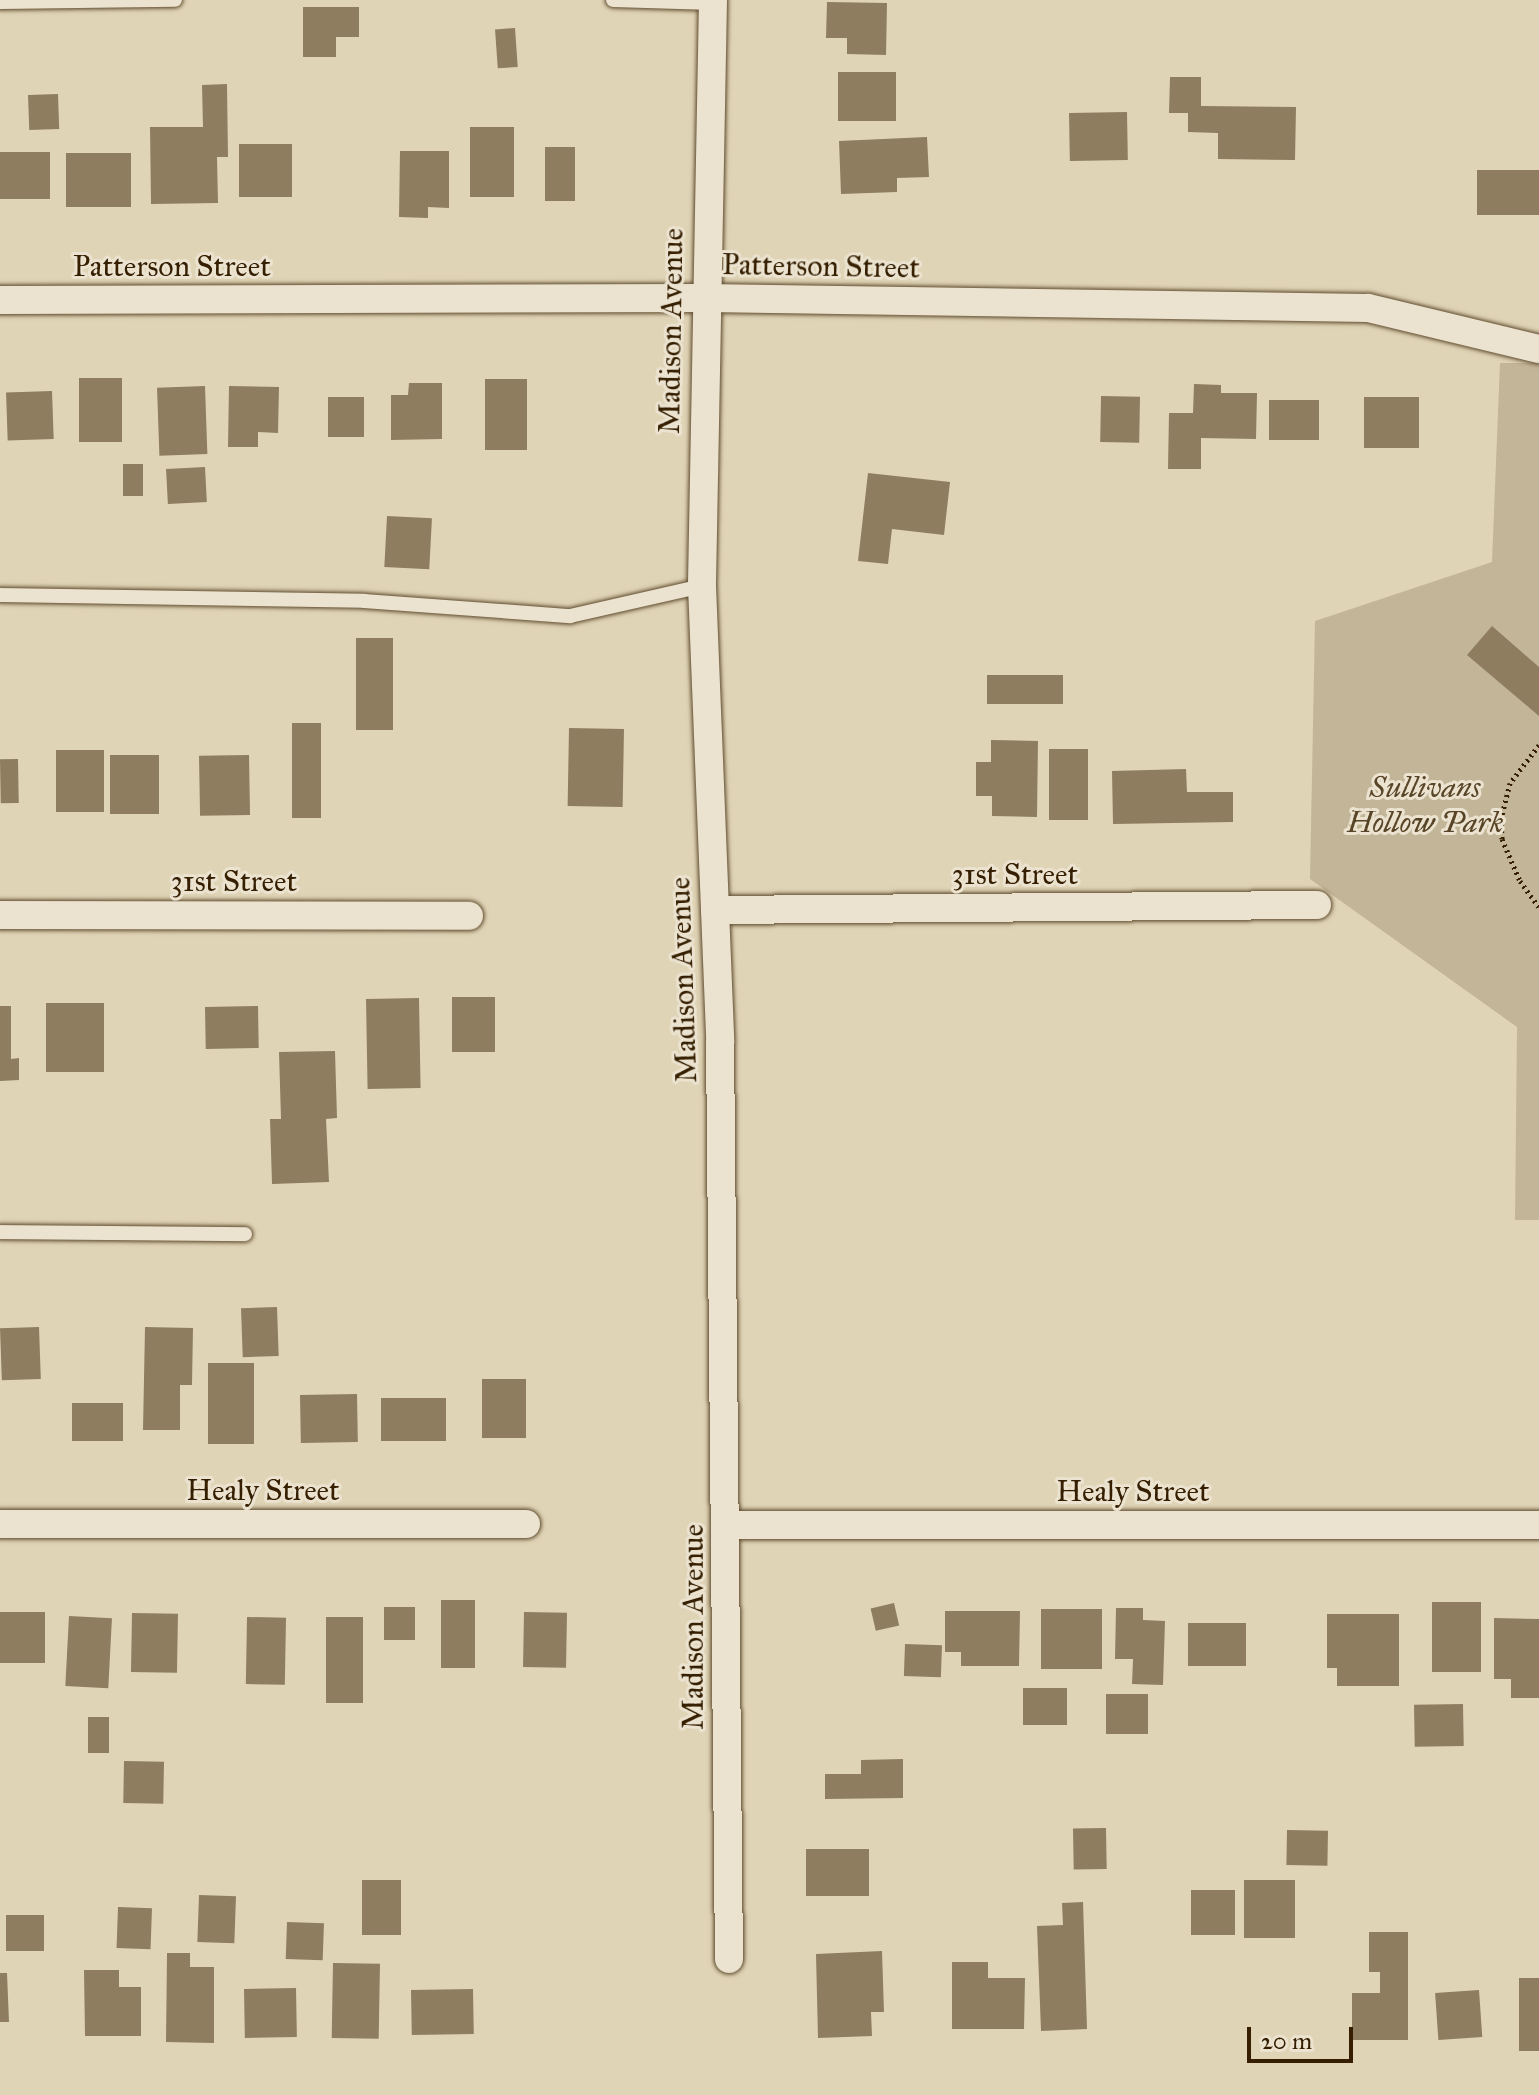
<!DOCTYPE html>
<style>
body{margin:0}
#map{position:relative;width:1539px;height:2095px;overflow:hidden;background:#e0d4b6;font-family:"IM FELL Great Primer",serif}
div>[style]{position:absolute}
.green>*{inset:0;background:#c3b597}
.building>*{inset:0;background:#8e7d5f;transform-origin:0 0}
.path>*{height:5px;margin-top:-2.5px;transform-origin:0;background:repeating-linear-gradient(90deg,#351f00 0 2px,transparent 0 6px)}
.roads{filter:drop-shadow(0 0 2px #604c2e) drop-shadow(0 0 2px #604c2e)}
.service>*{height:14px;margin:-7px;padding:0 7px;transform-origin:7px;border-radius:7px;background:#ebe3d0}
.minor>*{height:28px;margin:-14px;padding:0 14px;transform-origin:14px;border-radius:14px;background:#ebe3d0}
span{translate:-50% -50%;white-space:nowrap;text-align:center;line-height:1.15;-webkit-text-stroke:6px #ebe3d0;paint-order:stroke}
.street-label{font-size:30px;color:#351f00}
.park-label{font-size:30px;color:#584426;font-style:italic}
.scale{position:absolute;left:1247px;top:2027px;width:106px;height:36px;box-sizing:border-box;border:4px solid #351f00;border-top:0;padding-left:10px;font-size:24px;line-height:28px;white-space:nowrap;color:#351f00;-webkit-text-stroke:6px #ebe3d0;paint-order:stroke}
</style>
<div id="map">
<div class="green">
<i style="clip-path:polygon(1500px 363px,1539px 363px,1539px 1220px,1515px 1220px,1517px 1027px,1310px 879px,1315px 621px,1492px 562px)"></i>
</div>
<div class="building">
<i style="clip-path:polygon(827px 2px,887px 3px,886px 55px,847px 54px,847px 38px,826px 38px)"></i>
<i style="clip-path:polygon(303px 7px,359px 7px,359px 37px,336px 37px,336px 57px,303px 57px)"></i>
<i style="left:515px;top:28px;width:39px;height:20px;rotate:86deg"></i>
<i style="left:838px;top:72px;width:58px;height:49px"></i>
<i style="clip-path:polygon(1170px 77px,1201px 77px,1201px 106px,1296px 107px,1295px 160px,1218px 159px,1218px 133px,1188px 132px,1188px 113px,1169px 113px)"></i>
<i style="clip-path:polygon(227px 84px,228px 157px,217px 157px,218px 203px,151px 204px,150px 127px,203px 127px,202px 85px)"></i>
<i style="left:58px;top:94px;width:35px;height:30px;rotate:88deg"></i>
<i style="left:1127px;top:112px;width:48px;height:58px;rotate:89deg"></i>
<i style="left:470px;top:127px;width:44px;height:70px"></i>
<i style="clip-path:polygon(927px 137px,929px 177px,897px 178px,897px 192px,841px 194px,839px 141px)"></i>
<i style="left:239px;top:144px;width:53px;height:53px"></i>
<i style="left:545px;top:147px;width:30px;height:54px"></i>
<i style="clip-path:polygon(400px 151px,449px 151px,449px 208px,428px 207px,428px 218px,399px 217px)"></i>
<i style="left:0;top:152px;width:50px;height:47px"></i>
<i style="left:66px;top:153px;width:65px;height:54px"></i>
<i style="left:1539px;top:170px;width:45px;height:62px;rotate:90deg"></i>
<i style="left:79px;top:378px;width:43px;height:64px"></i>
<i style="left:485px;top:379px;width:42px;height:71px"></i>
<i style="clip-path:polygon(409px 383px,442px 383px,442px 439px,391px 440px,391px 395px,408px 395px)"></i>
<i style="clip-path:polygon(1194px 384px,1221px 385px,1221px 393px,1257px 393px,1256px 439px,1201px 438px,1201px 469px,1168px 469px,1169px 413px,1193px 413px)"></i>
<i style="left:205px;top:386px;width:68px;height:48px;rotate:88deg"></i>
<i style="clip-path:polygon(229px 386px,279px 387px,278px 433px,258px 432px,258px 447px,228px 447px)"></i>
<i style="left:52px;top:391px;width:48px;height:46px;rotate:88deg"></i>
<i style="left:1101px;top:396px;width:39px;height:46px;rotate:1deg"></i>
<i style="left:328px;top:397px;width:36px;height:40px"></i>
<i style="left:1364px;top:397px;width:55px;height:51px"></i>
<i style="left:1269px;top:400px;width:50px;height:40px"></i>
<i style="left:123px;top:464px;width:20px;height:32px"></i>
<i style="left:205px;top:467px;width:35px;height:39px;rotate:87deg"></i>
<i style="clip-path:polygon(868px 473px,950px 482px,944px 535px,892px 529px,888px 564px,858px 561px)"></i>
<i style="left:387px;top:516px;width:45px;height:51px;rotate:3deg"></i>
<i style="clip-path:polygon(1492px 626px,1539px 667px,1539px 716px,1467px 655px)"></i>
<i style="left:356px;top:638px;width:37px;height:92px"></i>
<i style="left:987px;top:675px;width:76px;height:29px"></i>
<i style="left:292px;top:723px;width:29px;height:95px"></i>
<i style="left:569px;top:728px;width:55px;height:78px;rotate:1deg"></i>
<i style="clip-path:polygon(991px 740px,1038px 741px,1037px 817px,992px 816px,992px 796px,976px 796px,976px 762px,991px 762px)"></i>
<i style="left:1049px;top:749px;width:39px;height:71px"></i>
<i style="left:56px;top:750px;width:48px;height:62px"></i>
<i style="left:110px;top:755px;width:49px;height:59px"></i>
<i style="left:249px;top:755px;width:60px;height:50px;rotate:89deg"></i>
<i style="left:18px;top:759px;width:44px;height:18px;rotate:89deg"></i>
<i style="clip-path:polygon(1186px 769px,1187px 792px,1233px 792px,1233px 822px,1113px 824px,1112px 771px)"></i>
<i style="left:452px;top:997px;width:43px;height:55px"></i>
<i style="left:419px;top:998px;width:90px;height:53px;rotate:89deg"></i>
<i style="left:104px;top:1003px;width:69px;height:58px;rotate:90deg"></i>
<i style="clip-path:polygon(0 1006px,11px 1006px,11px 1059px,19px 1058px,19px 1080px,0 1081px)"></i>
<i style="left:258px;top:1006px;width:42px;height:53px;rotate:89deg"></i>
<i style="clip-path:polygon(335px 1051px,337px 1118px,326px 1119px,329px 1182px,272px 1184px,270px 1119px,281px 1119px,279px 1052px)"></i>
<i style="left:277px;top:1307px;width:49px;height:36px;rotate:88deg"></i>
<i style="left:39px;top:1327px;width:52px;height:39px;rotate:88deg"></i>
<i style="clip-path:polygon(145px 1327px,193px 1328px,192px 1385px,180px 1385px,180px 1430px,143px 1430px)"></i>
<i style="left:208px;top:1363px;width:46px;height:81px"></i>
<i style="left:482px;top:1379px;width:44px;height:59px"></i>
<i style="left:357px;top:1394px;width:48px;height:57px;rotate:89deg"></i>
<i style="left:381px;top:1398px;width:65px;height:43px"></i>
<i style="left:72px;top:1403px;width:51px;height:38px"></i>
<i style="left:441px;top:1600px;width:34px;height:68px"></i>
<i style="left:1432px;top:1602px;width:49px;height:70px"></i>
<i style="left:894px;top:1603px;width:23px;height:24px;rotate:77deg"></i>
<i style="left:384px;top:1607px;width:31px;height:33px"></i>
<i style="clip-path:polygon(1116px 1608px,1143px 1608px,1143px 1620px,1165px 1621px,1163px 1685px,1132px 1684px,1133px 1659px,1115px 1659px)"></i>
<i style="left:1041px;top:1609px;width:61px;height:60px"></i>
<i style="clip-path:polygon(945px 1611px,1020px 1611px,1019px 1666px,961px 1666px,961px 1652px,945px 1652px)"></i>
<i style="left:0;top:1612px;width:45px;height:51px"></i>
<i style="left:524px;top:1612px;width:43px;height:55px;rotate:1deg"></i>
<i style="left:132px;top:1613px;width:46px;height:59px;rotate:1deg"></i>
<i style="clip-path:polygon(1327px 1614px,1399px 1614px,1399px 1686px,1337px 1686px,1337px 1668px,1327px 1668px)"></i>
<i style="left:69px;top:1616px;width:43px;height:70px;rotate:3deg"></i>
<i style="left:247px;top:1617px;width:39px;height:67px;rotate:1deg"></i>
<i style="left:363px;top:1617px;width:86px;height:37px;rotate:90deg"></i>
<i style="clip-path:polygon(1494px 1618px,1539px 1619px,1539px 1698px,1511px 1698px,1511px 1679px,1494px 1679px)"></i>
<i style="left:1188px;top:1623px;width:58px;height:43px"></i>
<i style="left:905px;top:1644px;width:37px;height:32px;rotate:2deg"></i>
<i style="left:1023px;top:1688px;width:44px;height:37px"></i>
<i style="left:1106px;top:1694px;width:42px;height:40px"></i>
<i style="left:1463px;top:1704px;width:42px;height:49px;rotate:89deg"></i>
<i style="left:88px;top:1717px;width:21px;height:36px"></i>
<i style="clip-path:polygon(903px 1759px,903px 1798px,825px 1799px,825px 1774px,861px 1774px,861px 1760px)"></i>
<i style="left:124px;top:1761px;width:40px;height:42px;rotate:1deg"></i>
<i style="left:1106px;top:1828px;width:41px;height:33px;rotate:89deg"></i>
<i style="left:1287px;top:1830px;width:41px;height:35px;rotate:1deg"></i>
<i style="left:806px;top:1849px;width:63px;height:47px"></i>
<i style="left:362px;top:1880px;width:39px;height:55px"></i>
<i style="left:1244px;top:1880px;width:51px;height:58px"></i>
<i style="left:1191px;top:1890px;width:44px;height:45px"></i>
<i style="left:199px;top:1895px;width:37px;height:47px;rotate:2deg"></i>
<i style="clip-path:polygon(1083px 1902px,1087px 2029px,1041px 2031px,1037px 1926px,1063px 1925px,1062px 1903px)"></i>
<i style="left:118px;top:1907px;width:34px;height:41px;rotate:2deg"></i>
<i style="left:6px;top:1915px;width:38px;height:36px"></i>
<i style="left:287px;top:1922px;width:37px;height:37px;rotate:2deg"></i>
<i style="clip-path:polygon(1369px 1932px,1408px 1932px,1408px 2040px,1352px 2040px,1352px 1993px,1380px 1993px,1380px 1972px,1369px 1972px)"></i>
<i style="clip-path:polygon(882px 1951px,884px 2012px,871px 2012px,872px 2036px,818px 2038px,816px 1954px)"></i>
<i style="clip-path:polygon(167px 1953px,190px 1953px,190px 1967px,214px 1967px,214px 2043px,166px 2042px)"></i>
<i style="clip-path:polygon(952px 1962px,988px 1962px,988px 1978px,1025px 1978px,1024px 2029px,952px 2029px)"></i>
<i style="left:333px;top:1963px;width:47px;height:75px;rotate:1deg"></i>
<i style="clip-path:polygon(84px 1970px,119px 1970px,119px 1987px,141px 1987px,141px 2036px,85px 2036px)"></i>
<i style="clip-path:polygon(0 1973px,7px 1973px,9px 2022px,0 2022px)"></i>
<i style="left:1519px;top:1978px;width:20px;height:73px"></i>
<i style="left:296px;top:1988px;width:49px;height:52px;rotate:89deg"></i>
<i style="left:473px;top:1989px;width:45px;height:62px;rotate:89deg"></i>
<i style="left:1479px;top:1990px;width:47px;height:44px;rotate:86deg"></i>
</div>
<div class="path">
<i style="left:1539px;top:745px;width:48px;rotate:127.3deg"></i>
<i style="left:1510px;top:783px;width:37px;rotate:104deg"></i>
<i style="left:1501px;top:819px;width:20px;rotate:87deg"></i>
<i style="left:1502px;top:839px;width:46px;rotate:66.8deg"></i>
<i style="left:1520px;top:881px;width:32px;rotate:54deg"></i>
</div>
<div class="roads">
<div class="service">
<i style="left:613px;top:0;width:100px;rotate:1.7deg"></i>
<i style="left:0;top:2px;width:175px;rotate:-0.7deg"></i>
<i style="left:0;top:595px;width:364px;rotate:0.9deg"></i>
<i style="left:364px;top:601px;width:207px;rotate:4.2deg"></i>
<i style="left:570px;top:616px;width:135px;rotate:-12.8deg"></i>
<i style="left:0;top:1232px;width:245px;rotate:0.5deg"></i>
</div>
<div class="minor">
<i style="left:713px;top:0;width:586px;rotate:91.08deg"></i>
<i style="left:702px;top:586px;width:456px;rotate:87.7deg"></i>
<i style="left:720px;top:1042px;width:917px;rotate:89.44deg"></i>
<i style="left:0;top:300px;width:705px;rotate:-0.16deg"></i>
<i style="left:705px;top:298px;width:663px;rotate:0.86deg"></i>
<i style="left:1368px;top:308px;width:176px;rotate:13.5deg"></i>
<i style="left:715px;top:910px;width:602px;rotate:-0.48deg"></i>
<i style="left:0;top:915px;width:469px;rotate:0.1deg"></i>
<i style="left:0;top:1524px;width:526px"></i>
<i style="left:727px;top:1525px;width:812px"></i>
</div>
</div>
<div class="street-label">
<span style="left:172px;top:266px">Patterson Street</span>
<span style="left:821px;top:266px;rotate:1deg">Patterson Street</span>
<span style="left:671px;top:331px;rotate:-89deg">Madison Avenue</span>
<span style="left:1015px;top:874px">31st Street</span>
<span style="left:234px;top:881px">31st Street</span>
<span style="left:683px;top:980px;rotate:-92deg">Madison Avenue</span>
<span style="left:263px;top:1490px">Healy Street</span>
<span style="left:1133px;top:1491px">Healy Street</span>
<span style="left:693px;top:1627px;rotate:-90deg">Madison Avenue</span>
</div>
<div class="park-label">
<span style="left:1425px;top:804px">Sullivans<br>Hollow Park</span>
</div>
<div class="scale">20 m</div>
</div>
